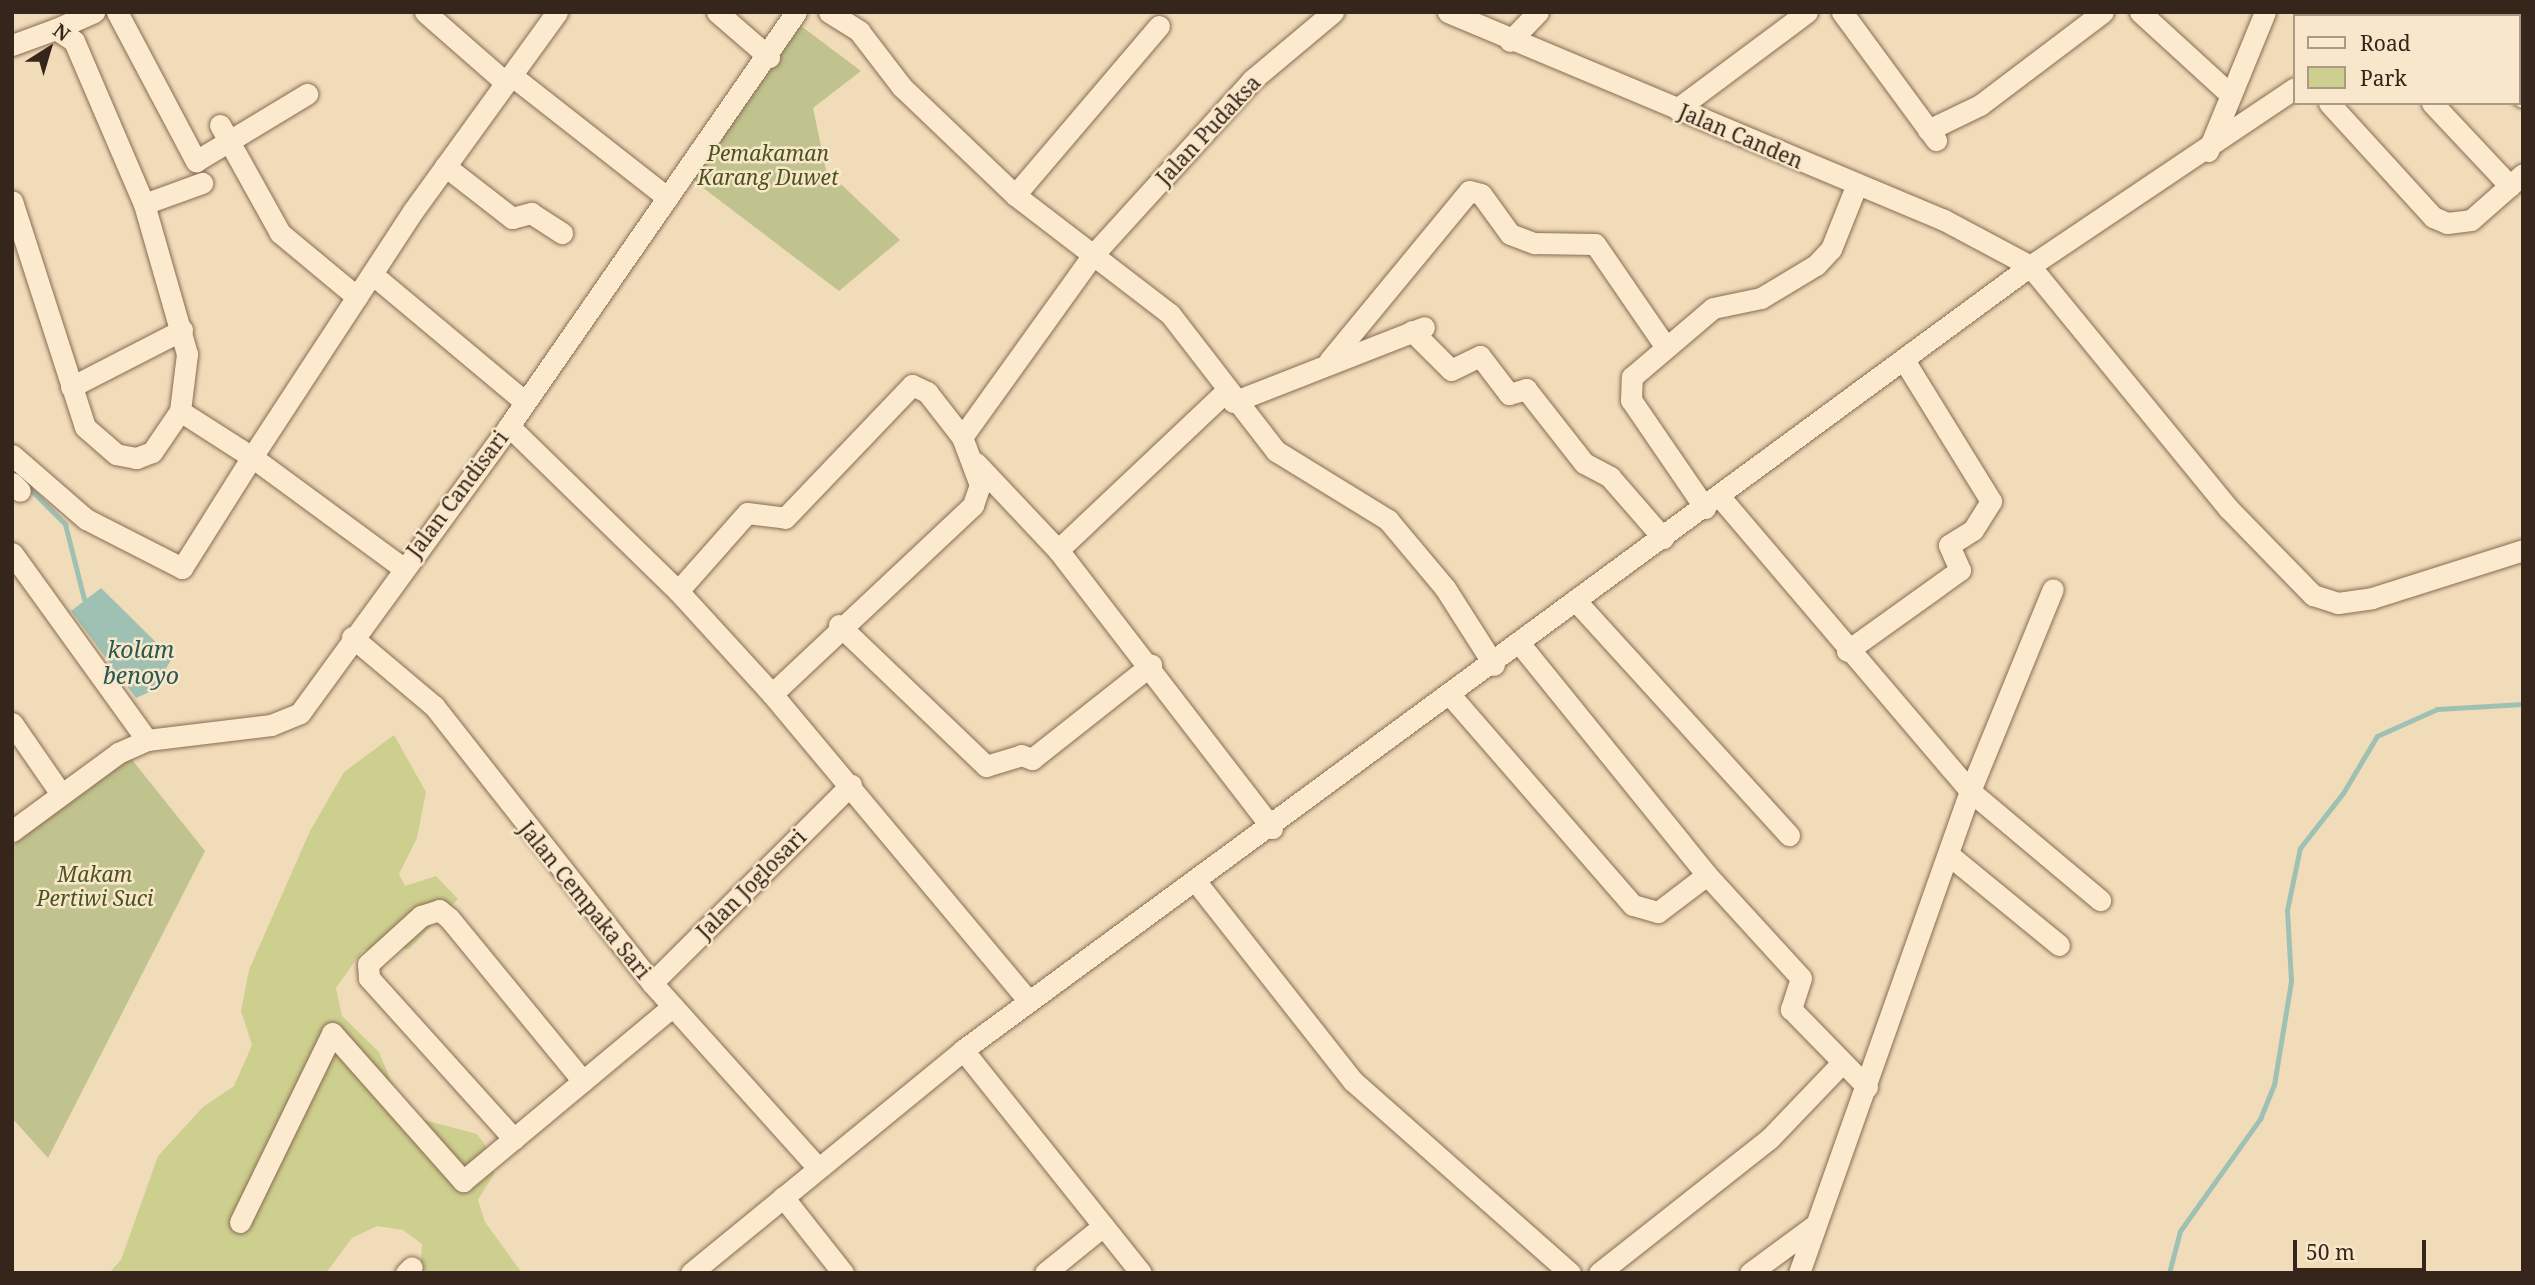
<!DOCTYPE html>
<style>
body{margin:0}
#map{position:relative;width:2535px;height:1285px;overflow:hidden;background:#f1dcba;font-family:"Noto Serif",serif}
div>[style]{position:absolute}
.green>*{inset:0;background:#cdcf8e}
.cemetery>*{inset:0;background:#c0c38e}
.water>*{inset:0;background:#9fc1b4}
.stream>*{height:5px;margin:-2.5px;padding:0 2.5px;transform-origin:2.5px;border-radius:2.5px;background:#9fc1b4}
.roads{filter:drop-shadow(0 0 2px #896c53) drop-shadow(0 0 2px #896c53)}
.minor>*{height:21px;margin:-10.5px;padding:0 10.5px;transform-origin:10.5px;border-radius:10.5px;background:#fbeace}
span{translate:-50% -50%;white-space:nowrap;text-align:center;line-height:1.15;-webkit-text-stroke:5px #f8e7ca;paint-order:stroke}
.street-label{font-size:21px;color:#36251a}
.park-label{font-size:21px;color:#4b541f;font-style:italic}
.water-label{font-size:23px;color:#275851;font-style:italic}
.frame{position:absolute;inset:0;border:14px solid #36251a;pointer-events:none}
.legend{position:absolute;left:2293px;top:14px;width:228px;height:91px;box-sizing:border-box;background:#f8e7ca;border:2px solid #aa9984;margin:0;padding:9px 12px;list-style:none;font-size:21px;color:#36251a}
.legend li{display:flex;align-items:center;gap:14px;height:35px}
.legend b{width:35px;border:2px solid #aa9984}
.north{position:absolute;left:14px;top:14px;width:70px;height:70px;-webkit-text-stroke:5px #f8e7ca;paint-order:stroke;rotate:37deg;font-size:19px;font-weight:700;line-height:28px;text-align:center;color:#36251a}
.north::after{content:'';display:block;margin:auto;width:24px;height:32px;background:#36251a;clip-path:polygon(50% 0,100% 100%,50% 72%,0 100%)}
.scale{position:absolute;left:2293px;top:1240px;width:133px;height:32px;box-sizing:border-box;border:4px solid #36251a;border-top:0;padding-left:9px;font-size:21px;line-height:24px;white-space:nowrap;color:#36251a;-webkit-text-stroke:5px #f8e7ca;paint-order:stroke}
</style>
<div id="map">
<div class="green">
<i style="clip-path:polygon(394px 735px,426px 792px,417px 838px,399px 874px,405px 886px,436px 876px,458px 899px,409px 949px,363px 950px,336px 988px,342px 1016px,379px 1052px,405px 1115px,477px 1134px,490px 1152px,494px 1174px,478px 1200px,485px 1222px,522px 1273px,420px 1273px,422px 1244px,403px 1230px,377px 1226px,352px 1238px,326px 1273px,109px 1273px,121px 1260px,158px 1156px,203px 1107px,234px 1086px,252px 1045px,241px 1011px,249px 970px,310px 831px,344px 772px)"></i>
</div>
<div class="cemetery">
<i style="clip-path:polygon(801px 26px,861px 71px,813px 108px,826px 170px,900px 240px,839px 291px,690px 178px)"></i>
<i style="clip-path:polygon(129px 756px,205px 851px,48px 1158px,12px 1118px,12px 846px)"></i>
</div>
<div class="water">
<i style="clip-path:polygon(101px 588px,172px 658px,154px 690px,136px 698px,71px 611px)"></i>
</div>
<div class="stream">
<i style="left:25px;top:484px;width:57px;rotate:45deg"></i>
<i style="left:65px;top:524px;width:77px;rotate:75.8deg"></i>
<i style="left:2169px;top:1273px;width:43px;rotate:-75.3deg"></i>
<i style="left:2180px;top:1231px;width:138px;rotate:-54.5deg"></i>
<i style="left:2260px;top:1119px;width:37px;rotate:-68deg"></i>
<i style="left:2274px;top:1085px;width:105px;rotate:-80.7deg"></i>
<i style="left:2291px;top:981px;width:71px;rotate:-93.2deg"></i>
<i style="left:2287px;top:910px;width:63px;rotate:-78.2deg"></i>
<i style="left:2300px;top:848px;width:70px;rotate:-52deg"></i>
<i style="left:2343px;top:793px;width:66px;rotate:-59.2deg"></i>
<i style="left:2377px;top:736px;width:66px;rotate:-24.2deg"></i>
<i style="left:2437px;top:709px;width:86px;rotate:-3.3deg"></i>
</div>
<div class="roads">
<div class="minor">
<i style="left:117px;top:12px;width:169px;rotate:62.1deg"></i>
<i style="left:196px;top:161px;width:130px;rotate:-31.1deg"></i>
<i style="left:425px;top:12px;width:106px;rotate:41.2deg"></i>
<i style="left:717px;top:12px;width:69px;rotate:40.9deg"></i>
<i style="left:829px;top:12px;width:36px;rotate:32deg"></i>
<i style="left:859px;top:31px;width:71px;rotate:52.5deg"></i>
<i style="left:902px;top:87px;width:156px;rotate:43.7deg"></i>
<i style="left:1015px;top:195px;width:195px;rotate:37.5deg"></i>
<i style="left:1170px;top:314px;width:173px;rotate:52.3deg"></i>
<i style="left:1276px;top:451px;width:132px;rotate:31.6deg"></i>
<i style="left:1388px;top:520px;width:89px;rotate:50deg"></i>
<i style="left:1445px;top:588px;width:91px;rotate:57.5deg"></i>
<i style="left:1448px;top:12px;width:538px;rotate:22.75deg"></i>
<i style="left:1944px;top:220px;width:98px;rotate:28.1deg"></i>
<i style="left:2030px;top:266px;width:313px;rotate:50.7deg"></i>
<i style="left:2228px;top:508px;width:122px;rotate:45.7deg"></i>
<i style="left:2313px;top:595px;width:26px;rotate:18deg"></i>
<i style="left:2338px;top:603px;width:34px;rotate:-8deg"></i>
<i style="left:2372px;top:598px;width:158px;rotate:-17.6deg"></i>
<i style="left:1842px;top:12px;width:159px;rotate:53.7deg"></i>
<i style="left:2140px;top:12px;width:123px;rotate:42.4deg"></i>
<i style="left:2436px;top:12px;width:5px;rotate:53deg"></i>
<i style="left:2380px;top:16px;width:4px;rotate:-63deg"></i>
<i style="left:2396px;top:16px;width:6px;rotate:-39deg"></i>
<i style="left:56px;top:29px;width:42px;rotate:-24.1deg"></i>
<i style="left:1510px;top:41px;width:40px;rotate:-46deg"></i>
<i style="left:12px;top:45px;width:47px;rotate:-20deg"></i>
<i style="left:56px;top:29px;width:22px;rotate:34deg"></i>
<i style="left:74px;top:41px;width:177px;rotate:66.8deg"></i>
<i style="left:144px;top:204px;width:156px;rotate:74deg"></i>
<i style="left:187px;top:354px;width:57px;rotate:97deg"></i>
<i style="left:180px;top:411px;width:50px;rotate:124.3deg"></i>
<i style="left:152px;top:452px;width:17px;rotate:159deg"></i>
<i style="left:136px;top:458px;width:20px;rotate:-169deg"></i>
<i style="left:116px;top:454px;width:41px;rotate:-138.9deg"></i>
<i style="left:85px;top:427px;width:237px;rotate:-107.9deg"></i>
<i style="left:511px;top:75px;width:199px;rotate:38.1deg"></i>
<i style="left:2519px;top:94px;width:5px;rotate:37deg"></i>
<i style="left:2329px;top:103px;width:154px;rotate:47.6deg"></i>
<i style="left:2433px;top:217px;width:15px;rotate:23deg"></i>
<i style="left:2447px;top:223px;width:24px;rotate:-7deg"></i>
<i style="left:2471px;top:220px;width:69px;rotate:-41.5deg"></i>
<i style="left:2432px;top:103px;width:114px;rotate:46.8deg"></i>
<i style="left:1677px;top:109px;width:162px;rotate:-36.7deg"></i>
<i style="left:220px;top:125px;width:124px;rotate:60.9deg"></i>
<i style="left:280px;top:233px;width:100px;rotate:39.7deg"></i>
<i style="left:1928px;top:130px;width:58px;rotate:-25.7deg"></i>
<i style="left:1980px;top:105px;width:154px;rotate:-37.1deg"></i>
<i style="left:2208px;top:151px;width:150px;rotate:-67.7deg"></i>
<i style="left:445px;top:166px;width:85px;rotate:37.8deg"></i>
<i style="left:512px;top:218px;width:20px;rotate:-15deg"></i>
<i style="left:531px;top:213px;width:37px;rotate:33deg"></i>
<i style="left:1015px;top:195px;width:222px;rotate:-49.6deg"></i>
<i style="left:144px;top:204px;width:62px;rotate:-19.9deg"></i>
<i style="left:372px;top:274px;width:199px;rotate:39.9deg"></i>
<i style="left:1412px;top:331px;width:55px;rotate:45deg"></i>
<i style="left:1451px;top:370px;width:32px;rotate:-26deg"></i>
<i style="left:1480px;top:356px;width:48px;rotate:52.7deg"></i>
<i style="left:1509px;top:394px;width:18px;rotate:-16deg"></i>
<i style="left:1526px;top:389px;width:94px;rotate:51.9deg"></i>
<i style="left:1584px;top:463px;width:30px;rotate:28deg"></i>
<i style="left:1610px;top:477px;width:81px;rotate:49deg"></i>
<i style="left:1329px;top:361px;width:220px;rotate:-50.5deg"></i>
<i style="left:1469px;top:191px;width:12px;rotate:14deg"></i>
<i style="left:1481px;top:194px;width:49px;rotate:54.1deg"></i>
<i style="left:1510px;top:234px;width:26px;rotate:21deg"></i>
<i style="left:1534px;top:243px;width:61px;rotate:0.9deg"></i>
<i style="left:1595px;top:244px;width:124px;rotate:55.5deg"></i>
<i style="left:71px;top:387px;width:125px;rotate:-27.2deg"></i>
<i style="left:1233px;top:402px;width:205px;rotate:-21.4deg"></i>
<i style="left:180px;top:411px;width:85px;rotate:32.6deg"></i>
<i style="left:252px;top:457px;width:294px;rotate:-56.8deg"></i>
<i style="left:413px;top:211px;width:246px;rotate:-54.1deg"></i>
<i style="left:509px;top:426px;width:236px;rotate:44.3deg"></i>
<i style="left:678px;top:591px;width:139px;rotate:47.6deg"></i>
<i style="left:772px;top:694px;width:400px;rotate:50.1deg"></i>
<i style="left:12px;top:455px;width:98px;rotate:40.9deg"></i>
<i style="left:86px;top:519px;width:108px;rotate:27deg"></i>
<i style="left:182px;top:568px;width:131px;rotate:-57.8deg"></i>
<i style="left:252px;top:457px;width:186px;rotate:36.3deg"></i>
<i style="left:976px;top:463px;width:120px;rotate:46.7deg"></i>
<i style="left:1058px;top:550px;width:351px;rotate:52.4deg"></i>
<i style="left:12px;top:483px;width:11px;rotate:45deg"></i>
<i style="left:1720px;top:497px;width:386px;rotate:49.6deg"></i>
<i style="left:1970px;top:791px;width:170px;rotate:40deg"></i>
<i style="left:1705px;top:508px;width:131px;rotate:-124.4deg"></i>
<i style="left:1631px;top:400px;width:23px;rotate:-88deg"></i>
<i style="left:1632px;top:377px;width:106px;rotate:-40.4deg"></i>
<i style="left:1713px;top:308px;width:49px;rotate:-11.8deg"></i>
<i style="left:1761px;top:298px;width:64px;rotate:-31deg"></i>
<i style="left:1816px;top:265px;width:22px;rotate:-47deg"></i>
<i style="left:1831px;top:249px;width:70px;rotate:-68.2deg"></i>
<i style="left:1058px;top:550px;width:231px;rotate:-43.4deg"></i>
<i style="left:12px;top:553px;width:231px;rotate:54.2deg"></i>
<i style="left:678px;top:591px;width:104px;rotate:-48.5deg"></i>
<i style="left:747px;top:513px;width:38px;rotate:7deg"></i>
<i style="left:785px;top:518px;width:184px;rotate:-46.3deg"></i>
<i style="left:912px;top:385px;width:17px;rotate:25deg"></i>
<i style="left:927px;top:392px;width:57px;rotate:52.1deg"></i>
<i style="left:1575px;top:600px;width:318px;rotate:47.7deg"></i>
<i style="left:839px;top:625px;width:204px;rotate:43.8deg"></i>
<i style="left:986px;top:766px;width:37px;rotate:-17deg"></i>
<i style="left:1021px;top:755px;width:12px;rotate:20deg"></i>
<i style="left:1032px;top:759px;width:152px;rotate:-38.3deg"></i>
<i style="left:352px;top:637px;width:107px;rotate:40.1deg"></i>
<i style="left:434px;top:706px;width:352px;rotate:51.8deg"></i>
<i style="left:652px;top:983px;width:247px;rotate:48.1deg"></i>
<i style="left:1520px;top:644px;width:297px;rotate:51deg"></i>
<i style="left:1707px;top:875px;width:139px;rotate:47.6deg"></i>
<i style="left:1801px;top:978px;width:33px;rotate:108deg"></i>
<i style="left:1791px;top:1009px;width:109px;rotate:45.7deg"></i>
<i style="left:1847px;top:651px;width:139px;rotate:-35.6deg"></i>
<i style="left:1960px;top:570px;width:27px;rotate:-114deg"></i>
<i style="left:1949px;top:545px;width:28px;rotate:-32deg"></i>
<i style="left:1973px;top:530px;width:34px;rotate:-58deg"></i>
<i style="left:1991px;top:501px;width:163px;rotate:-121.7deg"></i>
<i style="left:772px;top:694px;width:276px;rotate:-43.2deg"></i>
<i style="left:973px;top:505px;width:21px;rotate:-71deg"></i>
<i style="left:980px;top:485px;width:51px;rotate:-110.6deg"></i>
<i style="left:962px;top:437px;width:223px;rotate:-54.3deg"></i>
<i style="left:1092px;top:256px;width:238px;rotate:-47.7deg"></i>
<i style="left:1252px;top:80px;width:106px;rotate:-40deg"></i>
<i style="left:1451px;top:696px;width:277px;rotate:49deg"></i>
<i style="left:1633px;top:905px;width:26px;rotate:16deg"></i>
<i style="left:1658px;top:912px;width:61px;rotate:-37.1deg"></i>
<i style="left:12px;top:723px;width:86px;rotate:55.4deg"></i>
<i style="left:12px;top:831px;width:132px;rotate:-36.3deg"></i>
<i style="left:118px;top:753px;width:32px;rotate:-24deg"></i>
<i style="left:147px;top:740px;width:125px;rotate:-6.9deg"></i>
<i style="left:271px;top:725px;width:31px;rotate:-22deg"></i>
<i style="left:300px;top:713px;width:355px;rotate:-53.9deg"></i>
<i style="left:509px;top:426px;width:504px;rotate:-55.27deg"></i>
<i style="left:1949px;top:855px;width:142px;rotate:39.3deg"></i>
<i style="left:1197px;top:883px;width:252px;rotate:51.8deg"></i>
<i style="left:1353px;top:1081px;width:290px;rotate:41.5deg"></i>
<i style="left:652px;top:983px;width:281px;rotate:-44.9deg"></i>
<i style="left:963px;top:1050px;width:285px;rotate:51.4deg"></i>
<i style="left:514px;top:1139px;width:217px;rotate:-132deg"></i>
<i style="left:369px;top:978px;width:14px;rotate:-94deg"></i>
<i style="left:368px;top:964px;width:72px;rotate:-42.2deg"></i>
<i style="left:421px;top:916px;width:19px;rotate:-18deg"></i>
<i style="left:439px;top:910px;width:13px;rotate:39deg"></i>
<i style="left:449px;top:918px;width:211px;rotate:50.6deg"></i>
<i style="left:783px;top:1197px;width:97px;rotate:51.7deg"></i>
<i style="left:240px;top:1222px;width:210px;rotate:-64deg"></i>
<i style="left:332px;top:1033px;width:198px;rotate:48.5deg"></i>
<i style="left:463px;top:1181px;width:273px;rotate:-39.8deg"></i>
<i style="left:406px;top:1273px;width:8px;rotate:-45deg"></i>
<i style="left:691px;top:1273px;width:352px;rotate:-39.3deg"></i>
<i style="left:963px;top:1050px;width:1324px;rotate:-36.31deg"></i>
<i style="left:2030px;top:266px;width:319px;rotate:-33.9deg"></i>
<i style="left:1045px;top:1273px;width:75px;rotate:-39deg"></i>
<i style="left:1599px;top:1273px;width:218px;rotate:-38.3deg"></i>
<i style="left:1770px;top:1138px;width:101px;rotate:-46.2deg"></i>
<i style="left:1750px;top:1273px;width:81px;rotate:-36.4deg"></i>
<i style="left:1799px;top:1273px;width:511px;rotate:-70.47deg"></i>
<i style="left:1970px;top:791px;width:218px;rotate:-67.7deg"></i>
</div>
</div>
<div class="street-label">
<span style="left:1208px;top:130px;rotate:-47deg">Jalan Pudaksa</span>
<span style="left:1741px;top:136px;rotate:23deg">Jalan Canden</span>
<span style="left:457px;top:494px;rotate:-53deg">Jalan Candisari</span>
<span style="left:751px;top:884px;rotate:-45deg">Jalan Joglosari</span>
<span style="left:585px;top:900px;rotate:51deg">Jalan Cempaka Sari</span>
</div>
<div class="park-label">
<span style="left:768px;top:165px">Pemakaman<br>Karang Duwet</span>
<span style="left:95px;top:886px">Makam<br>Pertiwi Suci</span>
</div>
<div class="water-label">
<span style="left:141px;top:662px">kolam<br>benoyo</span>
</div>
<div class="frame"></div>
<ul class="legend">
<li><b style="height:9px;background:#fbeace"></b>Road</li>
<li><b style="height:19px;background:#cdcf8e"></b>Park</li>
</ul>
<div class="north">N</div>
<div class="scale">50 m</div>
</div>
